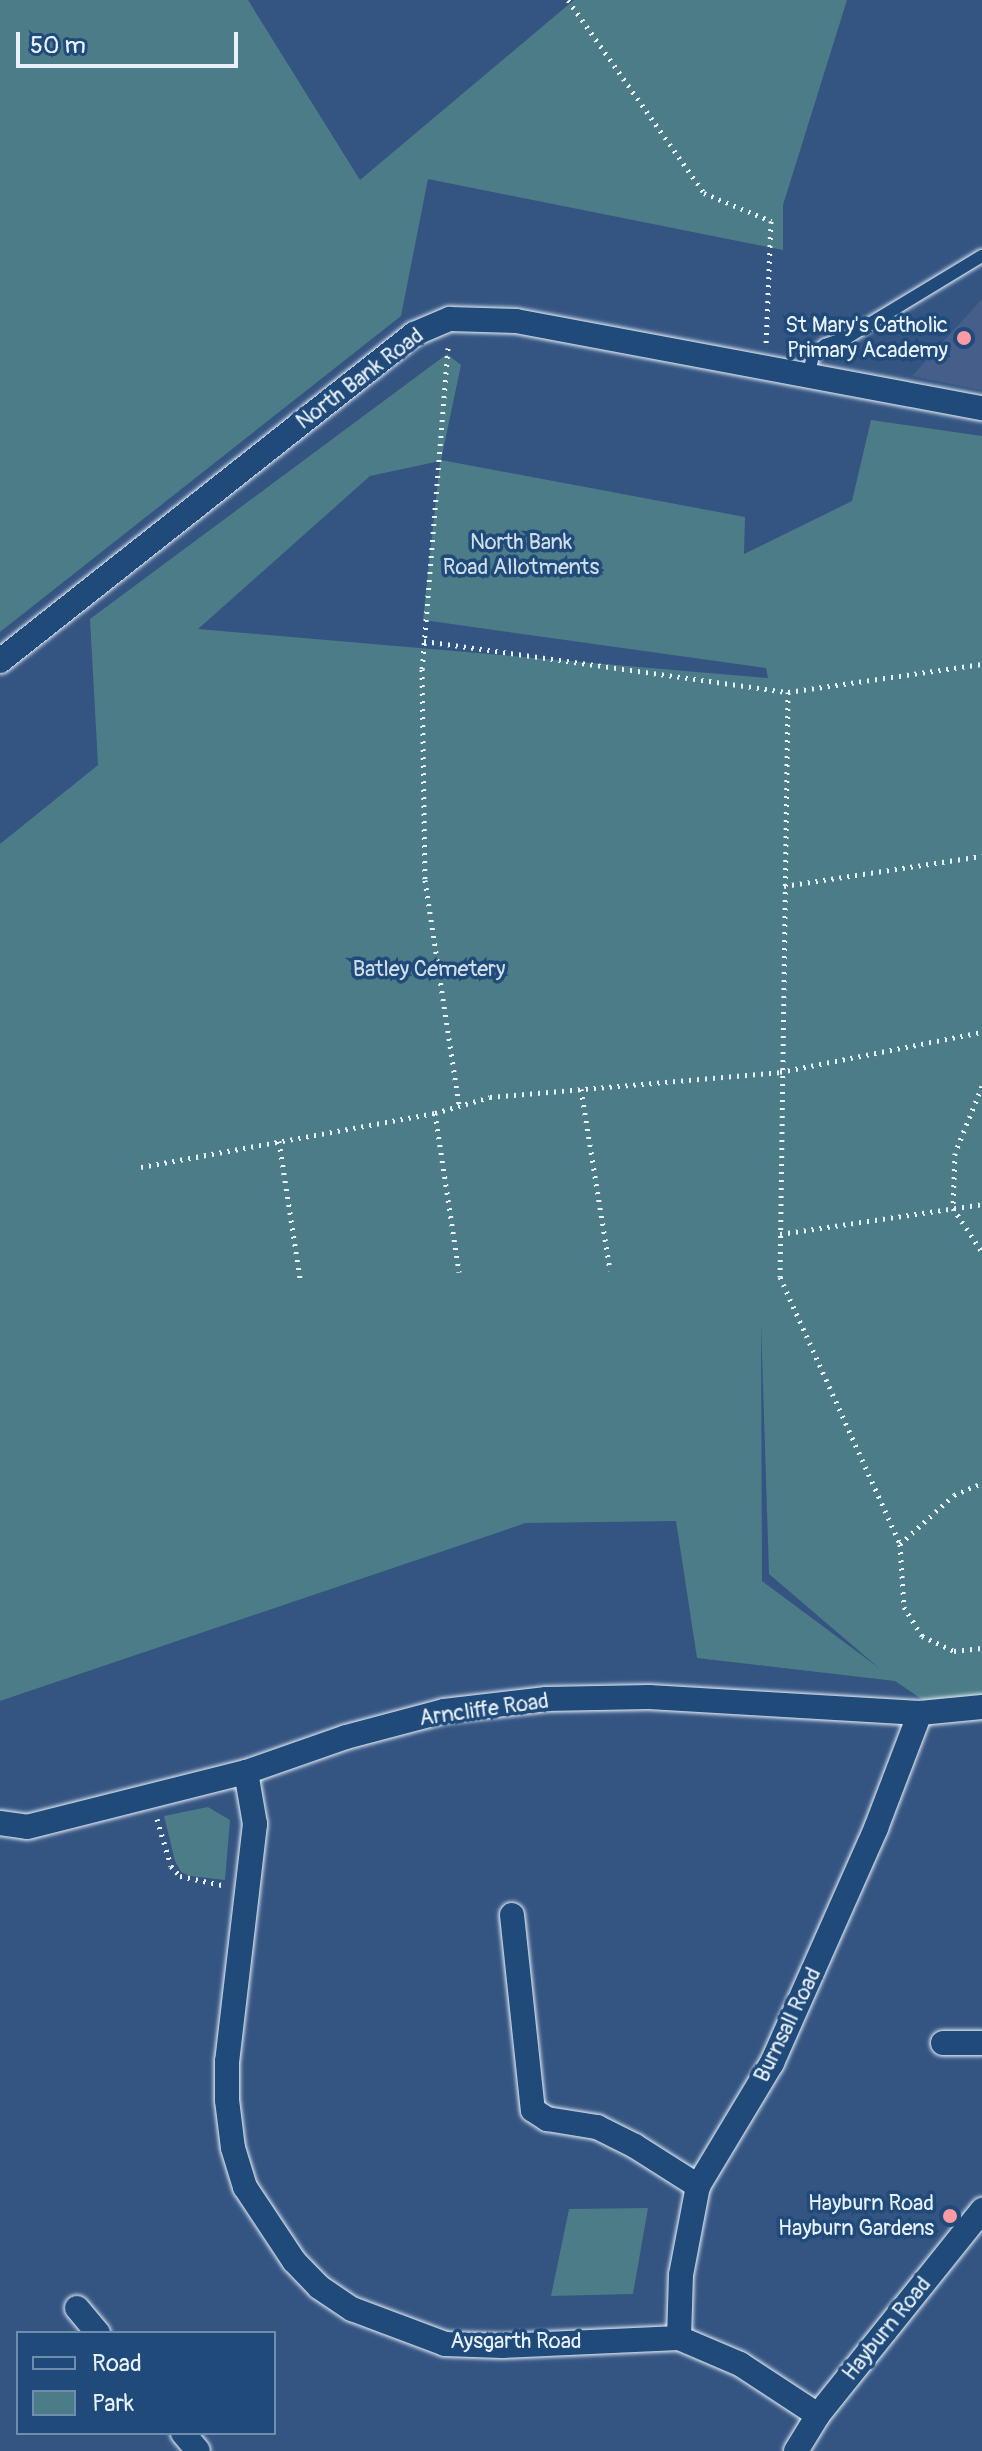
<!DOCTYPE html>
<style>
body{margin:0}
#map{position:relative;width:982px;height:2451px;overflow:hidden;background:#345482;font-family:Pangolin,sans-serif}
div>[style]{position:absolute}
.built>*{inset:0;background:#465f8a}
.green>*{inset:0;background:#4b7c87}
.path>*{height:5px;margin-top:-2.5px;transform-origin:0;background:repeating-linear-gradient(90deg,#e8f1f8 0 2px,transparent 0 8px)}
.roads{filter:drop-shadow(0 0 2px #e8f1f8) drop-shadow(0 0 2px #e8f1f8)}
.lane>*{height:12px;margin:-6px;padding:0 6px;transform-origin:6px;border-radius:6px;background:#1f4a7a}
.street>*{height:24px;margin:-12px;padding:0 12px;transform-origin:12px;border-radius:12px;background:#1f4a7a}
.dots>*{width:22px;height:22px;translate:-50% -50%;box-sizing:border-box;border:4px solid #1f4a7a;border-radius:50%}
span{translate:-50% -50%;white-space:nowrap;text-align:center;line-height:1.15;-webkit-text-stroke:7px #1f4a7a;paint-order:stroke}
.poi-label{font-size:22px;color:#e8f1f8}
.right{translate:-100% -50%;text-align:right}
.street-label{font-size:22px;color:#e8f1f8}
.park-label{font-size:22px;color:#d0dfe7}
.legend{position:absolute;left:16px;top:2331px;width:260px;height:104px;box-sizing:border-box;background:#1f4a7a;border:2px solid #6f8dac;margin:0;padding:10px 14px;list-style:none;font-size:24px;color:#e8f1f8}
.legend li{display:flex;align-items:center;gap:16px;height:40px}
.legend b{width:40px;border:2px solid #6f8dac}
.scale{position:absolute;left:16px;top:32px;width:222px;height:36px;box-sizing:border-box;border:4px solid #e8f1f8;border-top:0;padding-left:10px;font-size:24px;line-height:28px;white-space:nowrap;color:#e8f1f8;-webkit-text-stroke:6px #1f4a7a;paint-order:stroke}
</style>
<div id="map">
<div class="built">
<i style="clip-path:polygon(982px 299px,982px 390px,912px 376px)"></i>
</div>
<div class="green">
<i style="clip-path:polygon(0 0,248px 0,360px 180px,574px 0,847px 0,783px 205px,783px 250px,428px 179px,401px 316px,0 632px)"></i>
<i style="clip-path:polygon(evenodd,447px 354px,461px 365px,441px 460px,745px 517px,744px 554px,852px 501px,871px 420px,982px 436px,982px 1704px,935px 1708px,895px 1681px,697px 1658px,676px 1521px,526px 1523px,0 1701px,0 844px,98px 765px,90px 619px,447px 354px,440px 461px,423px 620px,766px 668px,768px 678px,198px 629px,370px 476px,440px 461px,447px 354px,761px 1323px,769px 1574px,879px 1668px,762px 1581px,761px 1323px)"></i>
<i style="clip-path:polygon(208px 1807px,230px 1820px,225px 1880px,190px 1876px,181px 1872px,175px 1861px,164px 1816px)"></i>
<i style="clip-path:polygon(648px 2208px,633px 2294px,551px 2296px,569px 2209px)"></i>
</div>
<div class="path">
<i style="left:568px;top:0;width:236px;rotate:54.8deg"></i>
<i style="left:704px;top:193px;width:73px;rotate:22.7deg"></i>
<i style="left:771px;top:221px;width:122px;rotate:92.3deg"></i>
<i style="left:448px;top:348px;width:322px;rotate:94.6deg"></i>
<i style="left:422px;top:669px;width:211px;rotate:89.2deg"></i>
<i style="left:425px;top:880px;width:228px;rotate:81.4deg"></i>
<i style="left:424px;top:641px;width:368px;rotate:8deg"></i>
<i style="left:788px;top:692px;width:196px;rotate:-8.2deg"></i>
<i style="left:788px;top:692px;width:585px;rotate:90.78deg"></i>
<i style="left:780px;top:1277px;width:293px;rotate:65.8deg"></i>
<i style="left:900px;top:1544px;width:63px;rotate:86.4deg"></i>
<i style="left:904px;top:1607px;width:34px;rotate:58deg"></i>
<i style="left:922px;top:1636px;width:35px;rotate:25deg"></i>
<i style="left:954px;top:1651px;width:28px;rotate:-6deg"></i>
<i style="left:784px;top:886px;width:200px;rotate:-8.6deg"></i>
<i style="left:982px;top:1086px;width:72px;rotate:111.9deg"></i>
<i style="left:955px;top:1153px;width:55px;rotate:92.1deg"></i>
<i style="left:953px;top:1208px;width:53px;rotate:56.6deg"></i>
<i style="left:581px;top:1089px;width:184px;rotate:80.9deg"></i>
<i style="left:435px;top:1113px;width:161px;rotate:81.4deg"></i>
<i style="left:279px;top:1141px;width:139px;rotate:81.3deg"></i>
<i style="left:141px;top:1167px;width:299px;rotate:-10.4deg"></i>
<i style="left:435px;top:1113px;width:57px;rotate:-16.2deg"></i>
<i style="left:490px;top:1097px;width:291px;rotate:-4.9deg"></i>
<i style="left:780px;top:1072px;width:206px;rotate:-11.2deg"></i>
<i style="left:780px;top:1234px;width:204px;rotate:-8.4deg"></i>
<i style="left:900px;top:1544px;width:73px;rotate:-42.2deg"></i>
<i style="left:954px;top:1495px;width:30px;rotate:-23deg"></i>
<i style="left:157px;top:1819px;width:49px;rotate:73.4deg"></i>
<i style="left:171px;top:1866px;width:13px;rotate:48deg"></i>
<i style="left:180px;top:1876px;width:43px;rotate:12.1deg"></i>
</div>
<div class="roads">
<div class="lane">
<i style="left:808px;top:375px;width:20px;rotate:-75deg"></i>
<i style="left:813px;top:356px;width:16px;rotate:-43deg"></i>
<i style="left:825px;top:345px;width:24px;rotate:-19deg"></i>
<i style="left:848px;top:337px;width:157px;rotate:-31.2deg"></i>
</div>
<div class="street">
<i style="left:0;top:661px;width:528px;rotate:-38.3deg"></i>
<i style="left:414px;top:334px;width:39px;rotate:-23deg"></i>
<i style="left:450px;top:319px;width:66px;rotate:1.7deg"></i>
<i style="left:516px;top:321px;width:474px;rotate:10.6deg"></i>
<i style="left:246px;top:1772px;width:53px;rotate:80.2deg"></i>
<i style="left:255px;top:1824px;width:239px;rotate:96.7deg"></i>
<i style="left:227px;top:2061px;width:39px;rotate:90deg"></i>
<i style="left:227px;top:2100px;width:48px;rotate:82.9deg"></i>
<i style="left:233px;top:2148px;width:41px;rotate:72.9deg"></i>
<i style="left:245px;top:2187px;width:89px;rotate:56.5deg"></i>
<i style="left:294px;top:2261px;width:36px;rotate:46deg"></i>
<i style="left:319px;top:2287px;width:40px;rotate:34deg"></i>
<i style="left:352px;top:2309px;width:99px;rotate:20.6deg"></i>
<i style="left:445px;top:2344px;width:57px;rotate:2deg"></i>
<i style="left:502px;top:2346px;width:177px;rotate:-2.6deg"></i>
<i style="left:679px;top:2338px;width:66px;rotate:23.1deg"></i>
<i style="left:740px;top:2364px;width:93px;rotate:33.2deg"></i>
<i style="left:0;top:1823px;width:27px;rotate:8deg"></i>
<i style="left:27px;top:1827px;width:226px;rotate:-14.1deg"></i>
<i style="left:246px;top:1772px;width:106px;rotate:-19.3deg"></i>
<i style="left:346px;top:1737px;width:101px;rotate:-14.9deg"></i>
<i style="left:444px;top:1711px;width:103px;rotate:-6.7deg"></i>
<i style="left:546px;top:1699px;width:103px;rotate:-1.1deg"></i>
<i style="left:649px;top:1697px;width:271px;rotate:3.4deg"></i>
<i style="left:920px;top:1713px;width:62px;rotate:-5.5deg"></i>
<i style="left:512px;top:1915px;width:196px;rotate:83.9deg"></i>
<i style="left:533px;top:2110px;width:17px;rotate:33deg"></i>
<i style="left:547px;top:2119px;width:51px;rotate:9.1deg"></i>
<i style="left:597px;top:2127px;width:42px;rotate:26.6deg"></i>
<i style="left:635px;top:2146px;width:75px;rotate:32.4deg"></i>
<i style="left:943px;top:2043px;width:39px"></i>
<i style="left:77px;top:2308px;width:33px;rotate:50deg"></i>
<i style="left:679px;top:2338px;width:63px;rotate:-88.2deg"></i>
<i style="left:681px;top:2275px;width:91px;rotate:-79.2deg"></i>
<i style="left:698px;top:2186px;width:144px;rotate:-59deg"></i>
<i style="left:772px;top:2063px;width:257px;rotate:-66.1deg"></i>
<i style="left:876px;top:1828px;width:123px;rotate:-69.1deg"></i>
<i style="left:183px;top:2433px;width:23px;rotate:50deg"></i>
<i style="left:796px;top:2451px;width:42px;rotate:-58.6deg"></i>
<i style="left:818px;top:2415px;width:263px;rotate:-51.3deg"></i>
</div>
</div>
<div class="dots">
<i style="left:964px;top:338px;background:#ff9aa2"></i>
<i style="left:950px;top:2216px;background:#ff9aa2"></i>
</div>
<div class="poi-label">
<span class="right" style="left:948px;top:338px">St Mary's Catholic<br>Primary Academy</span>
<span class="right" style="left:934px;top:2216px">Hayburn Road<br>Hayburn Gardens</span>
</div>
<div class="street-label">
<span style="left:360px;top:379px;rotate:-37deg">North Bank Road</span>
<span style="left:484px;top:1710px;rotate:-8deg">Arncliffe Road</span>
<span style="left:788px;top:2025px;rotate:-64deg">Burnsall Road</span>
<span style="left:887px;top:2329px;rotate:-51deg">Hayburn Road</span>
<span style="left:516px;top:2342px">Aysgarth Road</span>
</div>
<div class="park-label">
<span style="left:521px;top:555px">North Bank<br>Road Allotments</span>
<span style="left:429px;top:970px">Batley Cemetery</span>
</div>
<ul class="legend">
<li><b style="height:10px;background:#1f4a7a"></b>Road</li>
<li><b style="height:22px;background:#4b7c87"></b>Park</li>
</ul>
<div class="scale">50 m</div>
</div>
